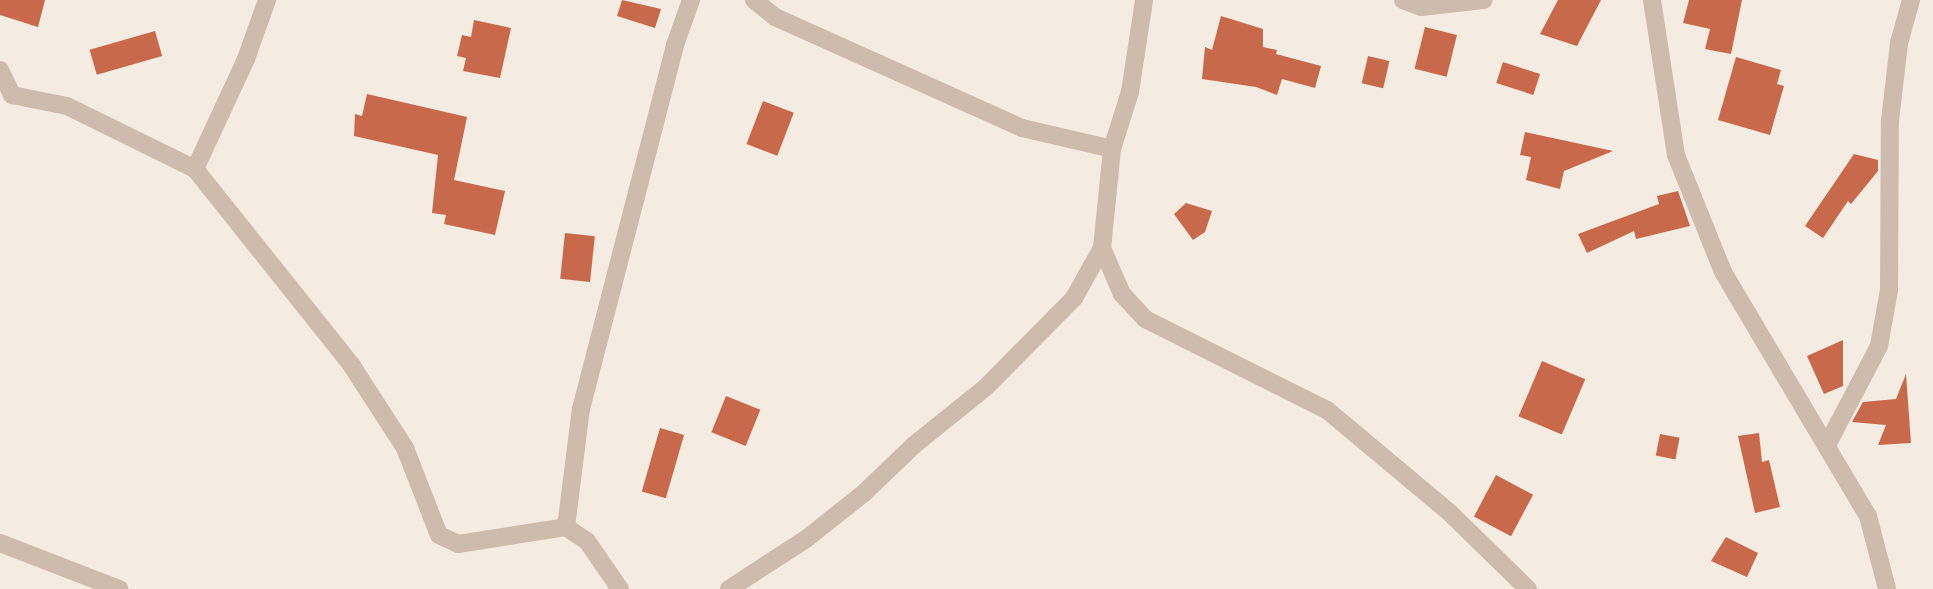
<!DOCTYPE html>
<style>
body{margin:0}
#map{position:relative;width:1933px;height:589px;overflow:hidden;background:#f4ebe1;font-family:Mulish,sans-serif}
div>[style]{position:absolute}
.building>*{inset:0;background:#c8694b;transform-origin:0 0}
.street>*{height:18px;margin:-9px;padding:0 9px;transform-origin:9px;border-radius:9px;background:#cdbbac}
span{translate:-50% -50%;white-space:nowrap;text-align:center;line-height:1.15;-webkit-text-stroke:7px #fbf5ee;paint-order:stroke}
</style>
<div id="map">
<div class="building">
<i style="clip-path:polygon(0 0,45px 0,38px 27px,0 15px)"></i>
<i style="clip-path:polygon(622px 0,661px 9px,655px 28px,617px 16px)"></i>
<i style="clip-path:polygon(1558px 0,1601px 0,1577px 46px,1540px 34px)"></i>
<i style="clip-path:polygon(1689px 0,1742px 0,1731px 54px,1705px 49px,1710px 29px,1683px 23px)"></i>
<i style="clip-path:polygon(1221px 16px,1263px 29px,1263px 47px,1277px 50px,1276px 54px,1321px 66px,1315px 88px,1282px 79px,1277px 95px,1256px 87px,1202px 79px,1205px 47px,1212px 50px)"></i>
<i style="clip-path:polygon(474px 20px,511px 28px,500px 78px,463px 71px,466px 58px,457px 56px,462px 35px,471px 37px)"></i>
<i style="left:1425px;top:27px;width:33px;height:43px;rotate:14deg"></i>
<i style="left:155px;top:31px;width:26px;height:68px;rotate:74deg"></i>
<i style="left:1368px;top:56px;width:22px;height:28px;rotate:13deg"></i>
<i style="clip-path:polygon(1736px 57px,1781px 70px,1777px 84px,1784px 86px,1770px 135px,1718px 120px)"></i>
<i style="left:1503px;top:62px;width:39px;height:22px;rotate:18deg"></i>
<i style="clip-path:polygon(367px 94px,467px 117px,454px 180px,505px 191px,495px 235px,444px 224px,446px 215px,432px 213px,438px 155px,354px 136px,355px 114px,362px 116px)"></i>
<i style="left:763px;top:101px;width:33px;height:46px;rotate:21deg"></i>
<i style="clip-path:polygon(1525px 132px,1613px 151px,1564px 171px,1560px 189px,1526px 180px,1531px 157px,1520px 155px)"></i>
<i style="clip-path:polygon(1854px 154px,1878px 160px,1878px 171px,1851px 204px,1848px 201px,1823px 238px,1805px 226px)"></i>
<i style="clip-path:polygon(1678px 191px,1690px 226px,1636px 239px,1634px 231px,1587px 253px,1578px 234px,1659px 204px,1657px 196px)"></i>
<i style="clip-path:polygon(1186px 203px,1212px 211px,1205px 232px,1193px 240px,1174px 214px)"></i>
<i style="left:565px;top:233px;width:30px;height:46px;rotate:6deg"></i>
<i style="clip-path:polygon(1843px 340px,1843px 386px,1824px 394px,1807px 356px)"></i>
<i style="left:1542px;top:361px;width:47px;height:60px;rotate:23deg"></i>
<i style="clip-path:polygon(1906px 374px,1911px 443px,1878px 445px,1886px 425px,1852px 422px,1863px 402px,1896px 399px)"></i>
<i style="left:726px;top:396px;width:37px;height:39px;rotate:22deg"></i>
<i style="left:660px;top:428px;width:25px;height:66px;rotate:16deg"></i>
<i style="clip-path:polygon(1759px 433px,1762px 462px,1769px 460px,1780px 507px,1755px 513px,1738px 436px)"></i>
<i style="left:1660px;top:434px;width:20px;height:22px;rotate:11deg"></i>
<i style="left:1496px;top:475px;width:42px;height:47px;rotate:28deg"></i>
<i style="clip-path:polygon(1726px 537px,1758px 553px,1747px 577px,1711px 561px)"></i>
</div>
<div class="street">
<i style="left:754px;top:0;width:27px;rotate:39deg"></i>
<i style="left:775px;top:17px;width:271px;rotate:24.2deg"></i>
<i style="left:1022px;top:128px;width:92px;rotate:13.1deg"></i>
<i style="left:1403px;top:0;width:19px;rotate:21deg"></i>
<i style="left:1421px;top:7px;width:63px;rotate:-6.3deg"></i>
<i style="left:1652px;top:0;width:157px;rotate:81.2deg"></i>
<i style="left:1676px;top:155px;width:126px;rotate:68.1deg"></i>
<i style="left:1723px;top:272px;width:284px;rotate:59.3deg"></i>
<i style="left:1868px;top:516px;width:75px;rotate:75.4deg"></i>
<i style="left:0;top:70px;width:28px;rotate:64deg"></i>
<i style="left:12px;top:95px;width:56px;rotate:11.3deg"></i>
<i style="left:67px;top:106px;width:143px;rotate:26.2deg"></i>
<i style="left:195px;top:169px;width:252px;rotate:51.4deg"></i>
<i style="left:352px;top:366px;width:98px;rotate:57.1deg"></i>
<i style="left:405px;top:448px;width:93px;rotate:68.7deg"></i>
<i style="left:439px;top:535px;width:21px;rotate:25deg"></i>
<i style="left:458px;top:544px;width:109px;rotate:-8.9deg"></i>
<i style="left:566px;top:527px;width:25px;rotate:34deg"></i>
<i style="left:587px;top:541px;width:58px;rotate:55.5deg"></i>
<i style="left:195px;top:169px;width:121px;rotate:-65.1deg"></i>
<i style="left:246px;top:59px;width:63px;rotate:-70.4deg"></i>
<i style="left:1102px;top:248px;width:50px;rotate:66.5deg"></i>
<i style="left:1122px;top:294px;width:34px;rotate:47deg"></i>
<i style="left:1145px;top:319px;width:203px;rotate:26.6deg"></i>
<i style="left:1327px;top:410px;width:160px;rotate:39.9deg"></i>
<i style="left:1450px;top:513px;width:109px;rotate:44.3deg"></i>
<i style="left:1827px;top:445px;width:112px;rotate:-62.3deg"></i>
<i style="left:1879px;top:346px;width:57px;rotate:-79.9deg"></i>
<i style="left:1889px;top:290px;width:169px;rotate:-89.7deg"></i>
<i style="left:1890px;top:121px;width:79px;rotate:-83.4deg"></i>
<i style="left:1899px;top:43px;width:45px;rotate:-74.4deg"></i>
<i style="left:566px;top:527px;width:119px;rotate:-82.8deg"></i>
<i style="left:581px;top:409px;width:376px;rotate:-75.5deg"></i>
<i style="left:675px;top:45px;width:48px;rotate:-70.4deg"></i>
<i style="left:0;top:543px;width:128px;rotate:21.1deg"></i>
<i style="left:729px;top:589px;width:92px;rotate:-33deg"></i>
<i style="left:806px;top:539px;width:74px;rotate:-38.4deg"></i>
<i style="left:864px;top:493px;width:69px;rotate:-43.8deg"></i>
<i style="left:914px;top:445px;width:91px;rotate:-38.8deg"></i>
<i style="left:985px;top:388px;width:127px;rotate:-45.3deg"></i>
<i style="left:1074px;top:298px;width:57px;rotate:-60.8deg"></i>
<i style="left:1102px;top:248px;width:100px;rotate:-84.2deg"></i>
<i style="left:1112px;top:149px;width:60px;rotate:-72.5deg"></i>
<i style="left:1130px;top:92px;width:93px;rotate:-81.3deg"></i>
</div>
</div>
